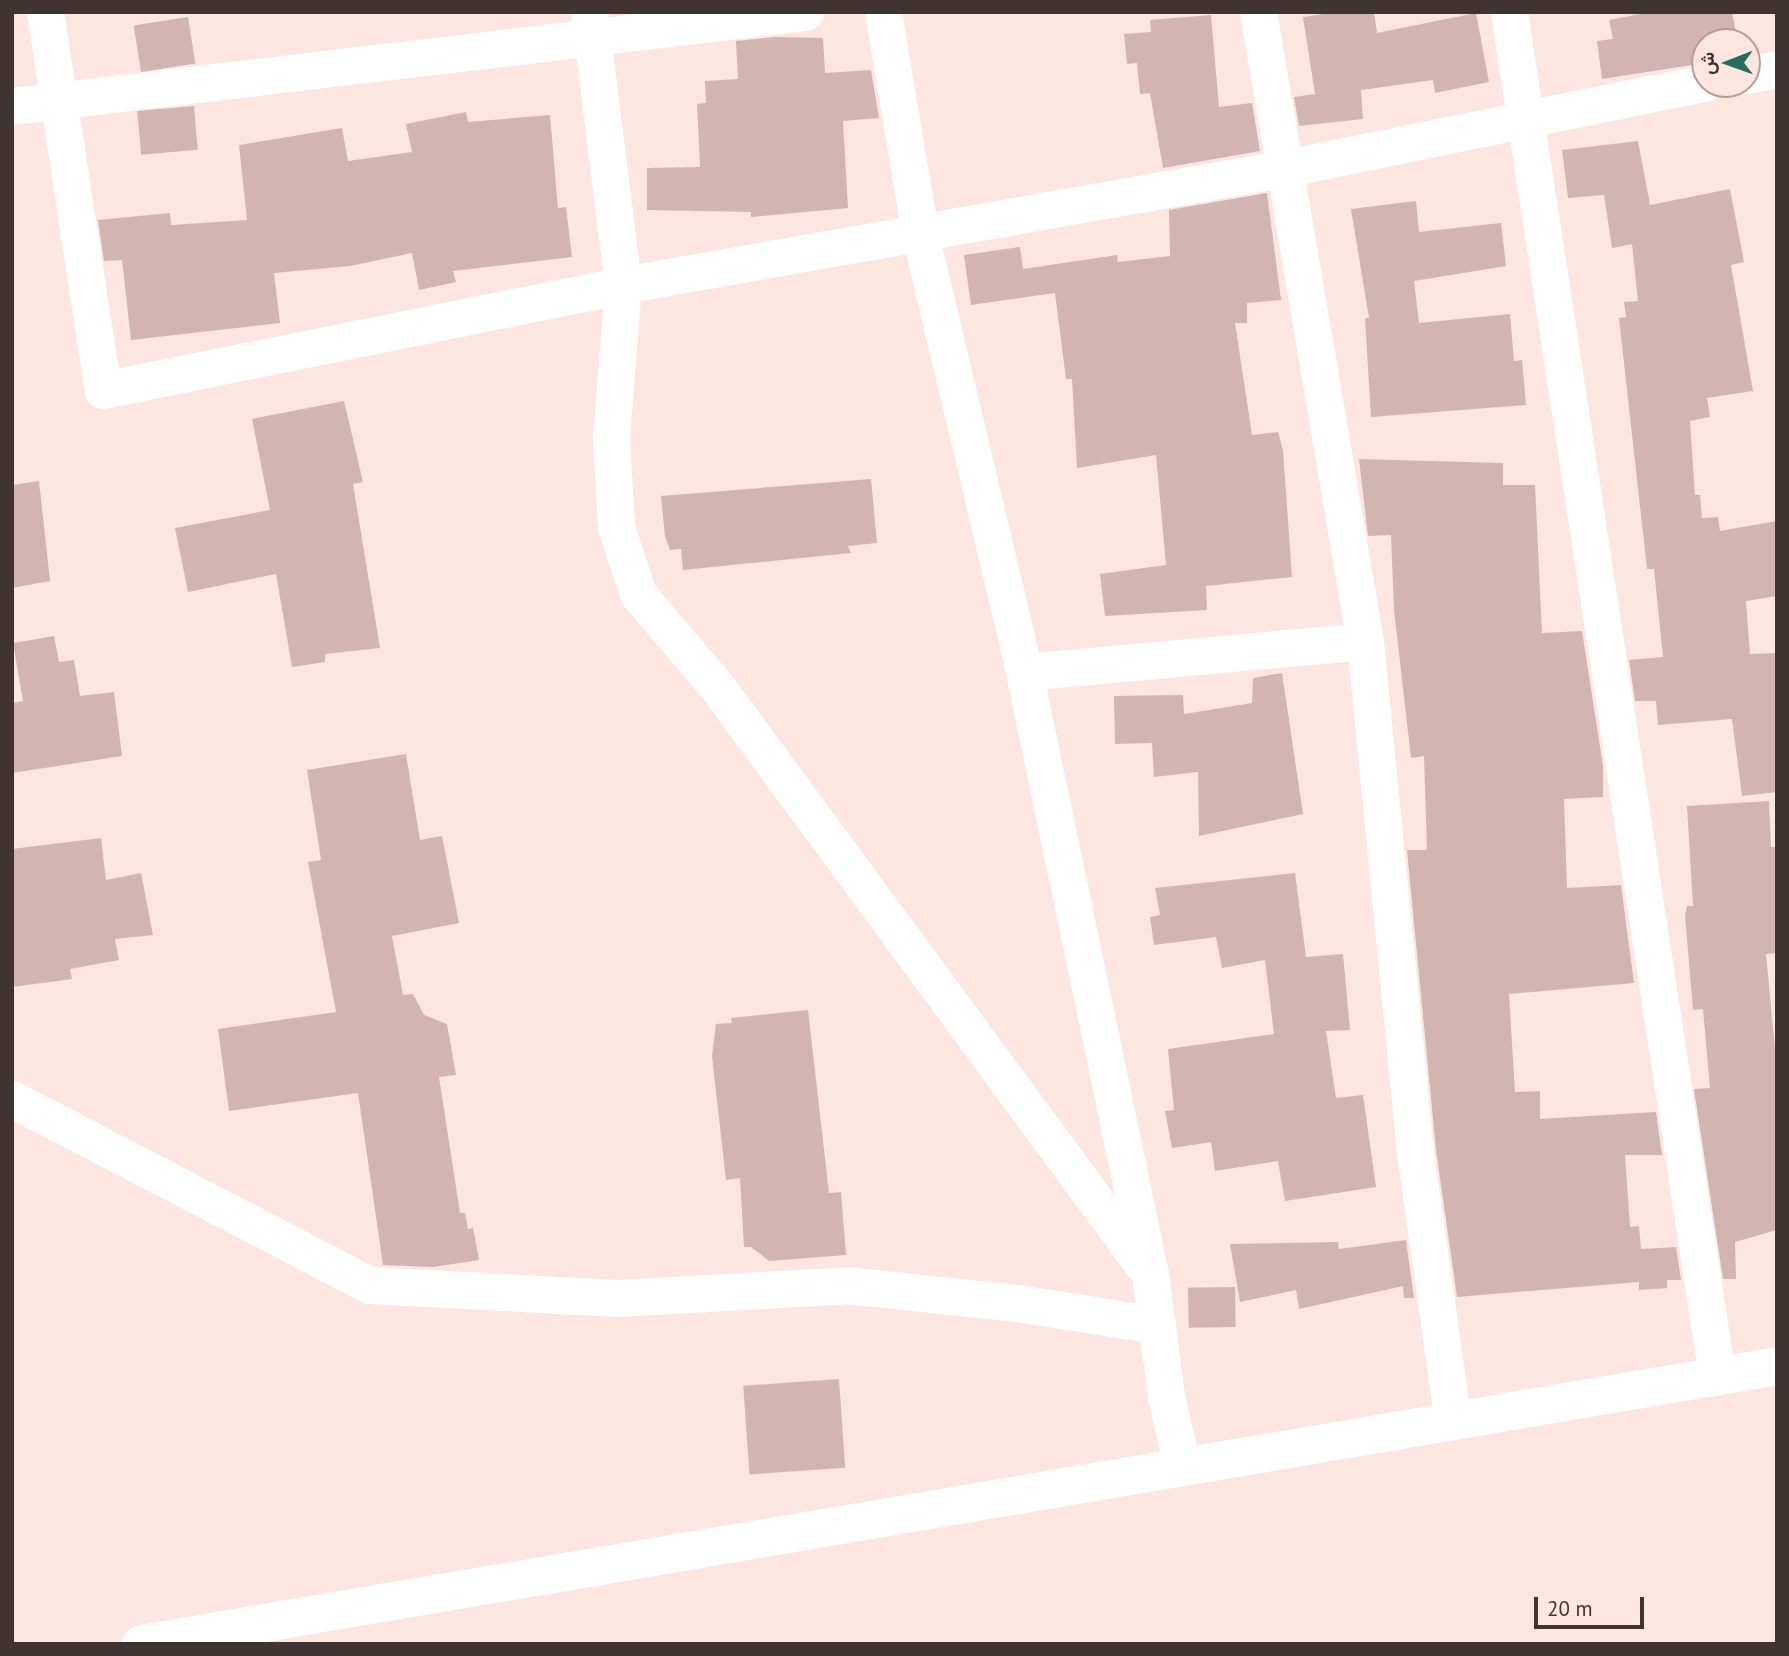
<!DOCTYPE html>
<meta charset="utf-8">
<style>
body{margin:0}
#map{position:relative;width:1789px;height:1656px;overflow:hidden;background:#fde5e0;font-family:"PT Sans",Vazirmatn,sans-serif}
div>[style]{position:absolute}
.building>*{inset:0;background:#d2b5b0;transform-origin:0 0}
.street>*{height:37px;margin:-18.5px;padding:0 18.5px;transform-origin:18.5px;border-radius:18.5px;background:#fff}
.secondary>*{height:38px;margin:-19px;padding:0 19px;transform-origin:19px;border-radius:19px;background:#fff}
span{translate:-50% -50%;white-space:nowrap;text-align:center;line-height:1.15;-webkit-text-stroke:5px #fde5e0;paint-order:stroke}
.frame{position:absolute;inset:0;border:14px solid #403432;pointer-events:none}
.north{position:absolute;left:1691px;top:28px;width:70px;height:70px;box-sizing:border-box;background:#fde5e0;border:2px solid #b19e9a;border-radius:50%;rotate:269deg;font-size:19px;font-weight:700;line-height:28px;text-align:center;color:#403432}
.north::after{content:'';display:block;margin:auto;width:24px;height:32px;background:#256c61;clip-path:polygon(50% 0,100% 100%,50% 72%,0 100%)}
.scale{position:absolute;left:1534px;top:1597px;width:110px;height:32px;box-sizing:border-box;border:4px solid #403432;border-top:0;padding-left:9px;font-size:21px;line-height:24px;white-space:nowrap;color:#403432;-webkit-text-stroke:5px #fde5e0;paint-order:stroke}
</style>
<div id="map">
<div class="building">
<i style="clip-path:polygon(1336px 12px,1374px 12px,1377px 33px,1476px 13px,1489px 82px,1435px 93px,1433px 80px,1361px 90px,1363px 119px,1299px 126px,1294px 97px,1315px 94px,1303px 17px)"></i>
<i style="clip-path:polygon(1650px 12px,1732px 12px,1738px 42px,1705px 42px,1705px 63px,1602px 79px,1597px 41px,1613px 39px,1609px 20px)"></i>
<i style="clip-path:polygon(1211px 15px,1219px 107px,1252px 103px,1260px 151px,1163px 168px,1150px 93px,1140px 94px,1137px 63px,1127px 64px,1124px 34px,1151px 32px,1150px 20px)"></i>
<i style="left:188px;top:17px;width:47px;height:55px;rotate:81deg"></i>
<i style="clip-path:polygon(775px 37px,823px 38px,825px 73px,871px 70px,879px 118px,843px 121px,848px 208px,751px 217px,751px 212px,647px 210px,647px 168px,700px 167px,697px 104px,706px 103px,705px 81px,738px 79px,736px 41px)"></i>
<i style="left:194px;top:106px;width:44px;height:57px;rotate:85deg"></i>
<i style="clip-path:polygon(466px 112px,468px 122px,550px 115px,558px 208px,566px 207px,572px 257px,453px 271px,456px 282px,419px 290px,412px 253px,350px 266px,274px 273px,280px 323px,131px 340px,122px 260px,104px 261px,98px 220px,170px 213px,171px 225px,247px 220px,239px 145px,342px 128px,348px 161px,412px 152px,406px 124px)"></i>
<i style="clip-path:polygon(1638px 141px,1650px 205px,1730px 189px,1744px 262px,1731px 265px,1753px 391px,1707px 398px,1710px 417px,1690px 421px,1695px 495px,1700px 495px,1702px 518px,1718px 517px,1720px 531px,1777px 521px,1777px 596px,1746px 601px,1750px 654px,1777px 653px,1777px 792px,1742px 796px,1732px 719px,1658px 725px,1656px 701px,1635px 701px,1629px 660px,1663px 657px,1654px 569px,1647px 569px,1619px 318px,1626px 317px,1624px 302px,1638px 301px,1632px 244px,1612px 248px,1604px 195px,1568px 198px,1562px 150px)"></i>
<i style="clip-path:polygon(1267px 193px,1281px 300px,1247px 303px,1247px 323px,1235px 323px,1252px 435px,1278px 432px,1283px 450px,1292px 577px,1206px 586px,1207px 610px,1105px 616px,1100px 574px,1166px 565px,1156px 455px,1077px 468px,1072px 379px,1066px 379px,1055px 293px,971px 305px,964px 255px,1020px 247px,1023px 269px,1117px 255px,1118px 262px,1170px 256px,1169px 210px)"></i>
<i style="clip-path:polygon(1416px 201px,1419px 232px,1501px 223px,1506px 266px,1414px 281px,1419px 323px,1510px 314px,1514px 361px,1522px 360px,1526px 405px,1371px 417px,1365px 318px,1369px 318px,1351px 209px)"></i>
<i style="clip-path:polygon(344px 401px,363px 482px,353px 484px,380px 648px,325px 654px,325px 662px,292px 667px,276px 574px,188px 592px,175px 528px,270px 510px,252px 419px)"></i>
<i style="clip-path:polygon(1359px 459px,1503px 463px,1503px 485px,1535px 485px,1542px 633px,1582px 631px,1603px 766px,1603px 797px,1564px 799px,1567px 888px,1621px 885px,1634px 983px,1509px 994px,1515px 1092px,1540px 1091px,1540px 1119px,1656px 1112px,1662px 1155px,1625px 1155px,1630px 1227px,1639px 1226px,1641px 1249px,1676px 1247px,1681px 1280px,1667px 1280px,1667px 1288px,1639px 1290px,1639px 1282px,1457px 1297px,1436px 1150px,1407px 850px,1427px 850px,1424px 756px,1411px 758px,1394px 610px,1391px 535px,1368px 536px)"></i>
<i style="clip-path:polygon(871px 479px,877px 543px,848px 546px,851px 553px,683px 570px,681px 549px,670px 550px,665px 536px,661px 496px)"></i>
<i style="clip-path:polygon(39px 481px,50px 581px,12px 588px,12px 485px)"></i>
<i style="clip-path:polygon(54px 636px,59px 662px,74px 660px,80px 696px,114px 692px,122px 756px,12px 773px,12px 703px,23px 701px,13px 643px)"></i>
<i style="clip-path:polygon(1282px 673px,1303px 814px,1199px 836px,1198px 772px,1154px 777px,1152px 743px,1115px 744px,1114px 696px,1183px 695px,1184px 714px,1252px 703px,1253px 678px)"></i>
<i style="clip-path:polygon(406px 754px,420px 840px,442px 836px,459px 923px,392px 936px,403px 995px,413px 994px,424px 1015px,447px 1024px,456px 1075px,439px 1077px,460px 1213px,465px 1213px,468px 1229px,473px 1228px,479px 1260px,433px 1267px,383px 1265px,358px 1093px,229px 1111px,218px 1029px,336px 1012px,308px 862px,321px 860px,307px 770px)"></i>
<i style="clip-path:polygon(1769px 801px,1771px 847px,1777px 847px,1777px 953px,1766px 954px,1777px 1070px,1777px 1230px,1735px 1242px,1736px 1279px,1723px 1279px,1694px 1089px,1710px 1088px,1703px 1009px,1693px 1010px,1685px 916px,1687px 906px,1693px 906px,1687px 806px)"></i>
<i style="clip-path:polygon(101px 838px,106px 880px,141px 873px,153px 935px,115px 939px,119px 960px,70px 969px,72px 979px,12px 987px,12px 849px)"></i>
<i style="clip-path:polygon(1295px 873px,1306px 957px,1343px 954px,1350px 1030px,1326px 1031px,1336px 1098px,1363px 1095px,1376px 1187px,1285px 1201px,1278px 1161px,1215px 1171px,1211px 1142px,1172px 1148px,1165px 1111px,1174px 1110px,1168px 1049px,1274px 1034px,1265px 960px,1222px 968px,1216px 937px,1154px 945px,1150px 917px,1160px 915px,1155px 888px)"></i>
<i style="clip-path:polygon(808px 1010px,829px 1193px,841px 1192px,846px 1255px,769px 1261px,751px 1247px,744px 1247px,740px 1178px,726px 1180px,712px 1056px,716px 1024px,732px 1023px,731px 1018px)"></i>
<i style="clip-path:polygon(1406px 1240px,1414px 1298px,1404px 1298px,1403px 1286px,1299px 1309px,1296px 1290px,1240px 1302px,1230px 1244px,1338px 1242px,1339px 1249px)"></i>
<i style="left:1235px;top:1287px;width:40px;height:47px;rotate:89deg"></i>
<i style="left:839px;top:1379px;width:89px;height:96px;rotate:86deg"></i>
</div>
<div class="street">
<i style="left:45px;top:12px;width:382px;rotate:81.3deg"></i>
<i style="left:103px;top:390px;width:530px;rotate:-11.42deg"></i>
<i style="left:623px;top:285px;width:668px;rotate:-10deg"></i>
<i style="left:1281px;top:169px;width:433px;rotate:-11.5deg"></i>
<i style="left:589px;top:12px;width:275px;rotate:82.9deg"></i>
<i style="left:623px;top:285px;width:153px;rotate:94.5deg"></i>
<i style="left:611px;top:438px;width:89px;rotate:86.8deg"></i>
<i style="left:616px;top:527px;width:71px;rotate:71.8deg"></i>
<i style="left:638px;top:594px;width:123px;rotate:49.6deg"></i>
<i style="left:718px;top:688px;width:717px;rotate:53.63deg"></i>
<i style="left:883px;top:12px;width:225px;rotate:80.5deg"></i>
<i style="left:920px;top:234px;width:450px;rotate:76.6deg"></i>
<i style="left:1024px;top:672px;width:615px;rotate:78.18deg"></i>
<i style="left:1150px;top:1274px;width:123px;rotate:82.5deg"></i>
<i style="left:1166px;top:1396px;width:73px;rotate:77.3deg"></i>
<i style="left:1258px;top:12px;width:638px;rotate:80.35deg"></i>
<i style="left:1365px;top:641px;width:513px;rotate:84.41deg"></i>
<i style="left:1415px;top:1152px;width:272px;rotate:82deg"></i>
<i style="left:1509px;top:12px;width:1380px;rotate:81.33deg"></i>
<i style="left:1747px;top:75px;width:31px;rotate:-11deg"></i>
<i style="left:12px;top:106px;width:799px;rotate:-6.76deg"></i>
<i style="left:1024px;top:672px;width:342px;rotate:-5.2deg"></i>
<i style="left:12px;top:1099px;width:403px;rotate:27.5deg"></i>
<i style="left:370px;top:1285px;width:248px;rotate:3deg"></i>
<i style="left:618px;top:1298px;width:229px;rotate:-3.2deg"></i>
<i style="left:847px;top:1285px;width:178px;rotate:6.1deg"></i>
<i style="left:1024px;top:1304px;width:135px;rotate:9deg"></i>
</div>
<div class="secondary">
<i style="left:141px;top:1644px;width:1659px;rotate:-9.64deg"></i>
</div>
<div class="frame"></div>
<div class="north">ش</div>
<div class="scale">20 m</div>
</div>
